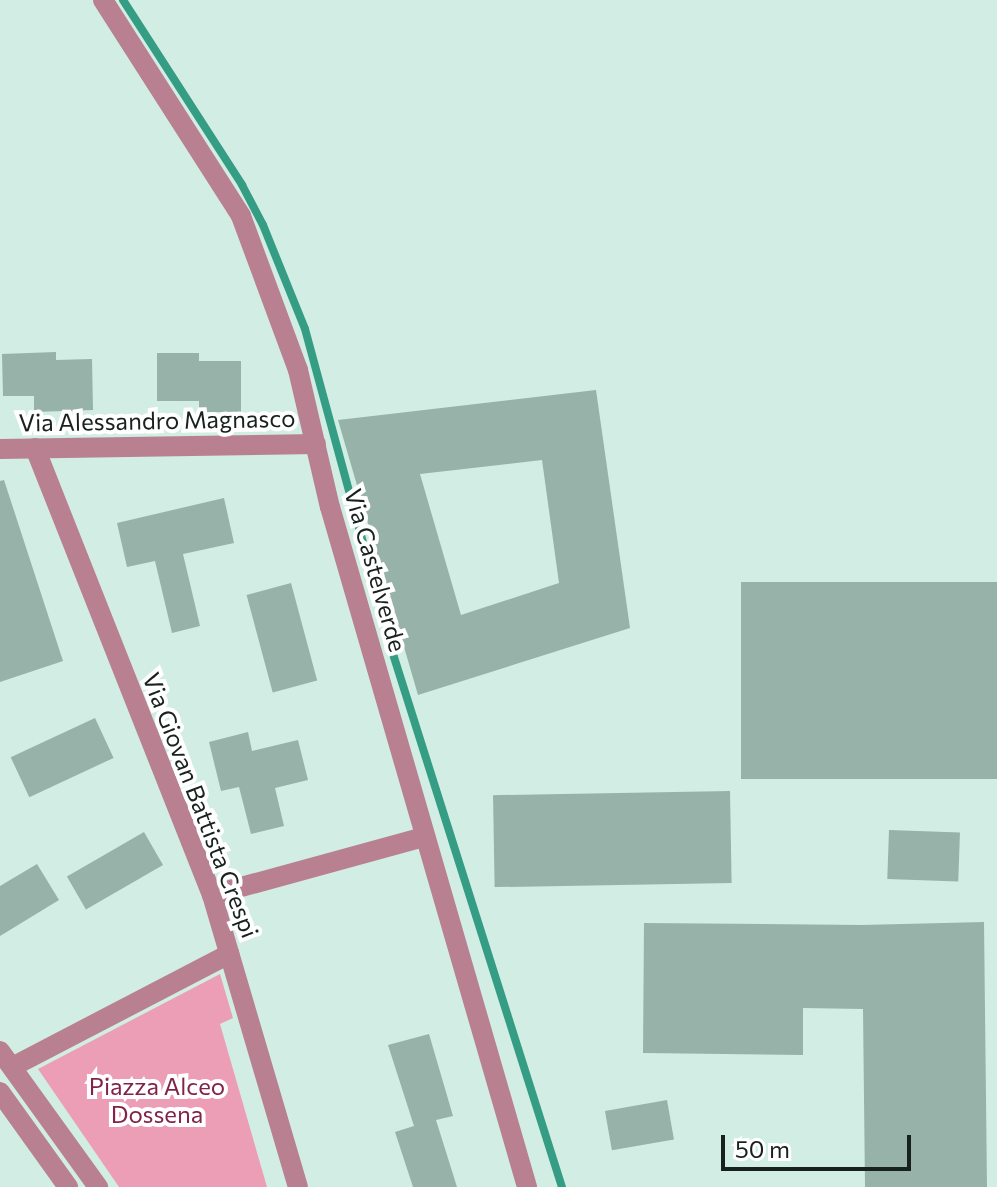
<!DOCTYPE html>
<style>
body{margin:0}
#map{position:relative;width:997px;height:1187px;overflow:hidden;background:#d1ede4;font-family:Commissioner,sans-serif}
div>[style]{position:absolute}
.green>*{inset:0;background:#ed9eb7}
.stream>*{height:8px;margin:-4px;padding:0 4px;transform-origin:4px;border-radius:4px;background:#359d84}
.building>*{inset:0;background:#97b2a9;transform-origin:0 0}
.pedestrian>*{height:20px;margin:-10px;padding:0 10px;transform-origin:10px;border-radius:10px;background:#b88091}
.minor>*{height:20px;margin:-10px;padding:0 10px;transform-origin:10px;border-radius:10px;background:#b88091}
.tertiary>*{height:20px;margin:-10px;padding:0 10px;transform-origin:10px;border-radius:10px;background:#b88091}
span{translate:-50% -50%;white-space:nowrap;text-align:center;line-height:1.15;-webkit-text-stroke:8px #fff;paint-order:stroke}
.street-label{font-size:24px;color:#17211e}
.park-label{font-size:24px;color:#802249}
.scale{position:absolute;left:721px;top:1135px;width:190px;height:36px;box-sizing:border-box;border:4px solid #17211e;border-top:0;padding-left:10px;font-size:24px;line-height:28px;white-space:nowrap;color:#17211e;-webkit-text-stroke:6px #fff;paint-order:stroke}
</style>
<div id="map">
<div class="green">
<i style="clip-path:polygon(220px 974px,233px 1018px,220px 1024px,267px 1187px,119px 1187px,38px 1069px)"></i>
</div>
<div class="stream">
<i style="left:123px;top:0;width:220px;rotate:57.2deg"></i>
<i style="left:242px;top:185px;width:45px;rotate:62.3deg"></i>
<i style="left:263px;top:225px;width:112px;rotate:68deg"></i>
<i style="left:305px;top:329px;width:337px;rotate:74.8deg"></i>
<i style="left:393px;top:654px;width:559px;rotate:72.41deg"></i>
</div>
<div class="building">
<i style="clip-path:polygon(56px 352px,56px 360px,92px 359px,93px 410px,34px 412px,34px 396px,3px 396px,2px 354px)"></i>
<i style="clip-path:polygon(157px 353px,199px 353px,199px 361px,241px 361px,241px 412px,199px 412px,199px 401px,157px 401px)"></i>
<i style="clip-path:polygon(evenodd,596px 390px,630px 628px,418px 695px,338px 420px,596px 390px,542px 460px,559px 583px,461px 615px,420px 474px,542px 460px)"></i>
<i style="clip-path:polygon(4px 480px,63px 661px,0 682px,0 481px)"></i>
<i style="clip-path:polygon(224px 498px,234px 543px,183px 554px,200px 626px,172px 633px,155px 561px,127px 567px,117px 523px)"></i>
<i style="left:741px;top:582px;width:256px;height:197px"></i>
<i style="left:291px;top:583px;width:101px;height:46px;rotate:75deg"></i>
<i style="left:95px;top:718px;width:44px;height:93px;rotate:65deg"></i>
<i style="clip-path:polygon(248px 732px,252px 751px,298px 740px,308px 780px,275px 788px,284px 826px,251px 834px,239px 787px,221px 791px,209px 742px)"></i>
<i style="left:730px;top:791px;width:92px;height:237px;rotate:89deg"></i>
<i style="left:889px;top:830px;width:71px;height:49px;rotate:2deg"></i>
<i style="left:144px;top:832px;width:38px;height:89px;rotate:60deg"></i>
<i style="clip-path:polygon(37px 864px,59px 900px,0 936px,0 886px)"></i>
<i style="clip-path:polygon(984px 922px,987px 1187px,865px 1187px,863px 1009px,803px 1008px,803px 1055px,643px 1053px,644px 923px,862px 925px)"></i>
<i style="clip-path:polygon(429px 1034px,453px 1116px,436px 1120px,457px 1187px,413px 1187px,395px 1132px,414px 1126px,388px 1045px)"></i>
<i style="left:667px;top:1100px;width:40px;height:63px;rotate:80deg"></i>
</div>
<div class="pedestrian">
<i style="left:12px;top:1067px;width:245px;rotate:-27.5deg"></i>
</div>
<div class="minor">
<i style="left:103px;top:0;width:256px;rotate:57.4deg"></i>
<i style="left:241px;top:216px;width:164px;rotate:69.7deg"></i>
<i style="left:298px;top:370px;width:141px;rotate:76.9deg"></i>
<i style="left:330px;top:507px;width:708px;rotate:73.84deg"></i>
<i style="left:35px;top:448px;width:481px;rotate:68.4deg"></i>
<i style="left:212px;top:895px;width:304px;rotate:73.6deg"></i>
<i style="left:0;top:449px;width:316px;rotate:-0.9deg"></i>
<i style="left:212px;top:895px;width:220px;rotate:-15.3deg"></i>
</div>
<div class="tertiary">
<i style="left:0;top:1051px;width:168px;rotate:54.2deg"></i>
<i style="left:0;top:1092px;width:117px;rotate:54.4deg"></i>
</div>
<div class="street-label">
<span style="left:157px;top:420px;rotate:-1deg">Via Alessandro Magnasco</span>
<span style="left:376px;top:570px;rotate:74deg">Via Castelverde</span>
<span style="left:201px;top:805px;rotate:69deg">Via Giovan Battista Crespi</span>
</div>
<div class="park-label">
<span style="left:157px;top:1100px">Piazza Alceo<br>Dossena</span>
</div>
<div class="scale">50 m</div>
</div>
